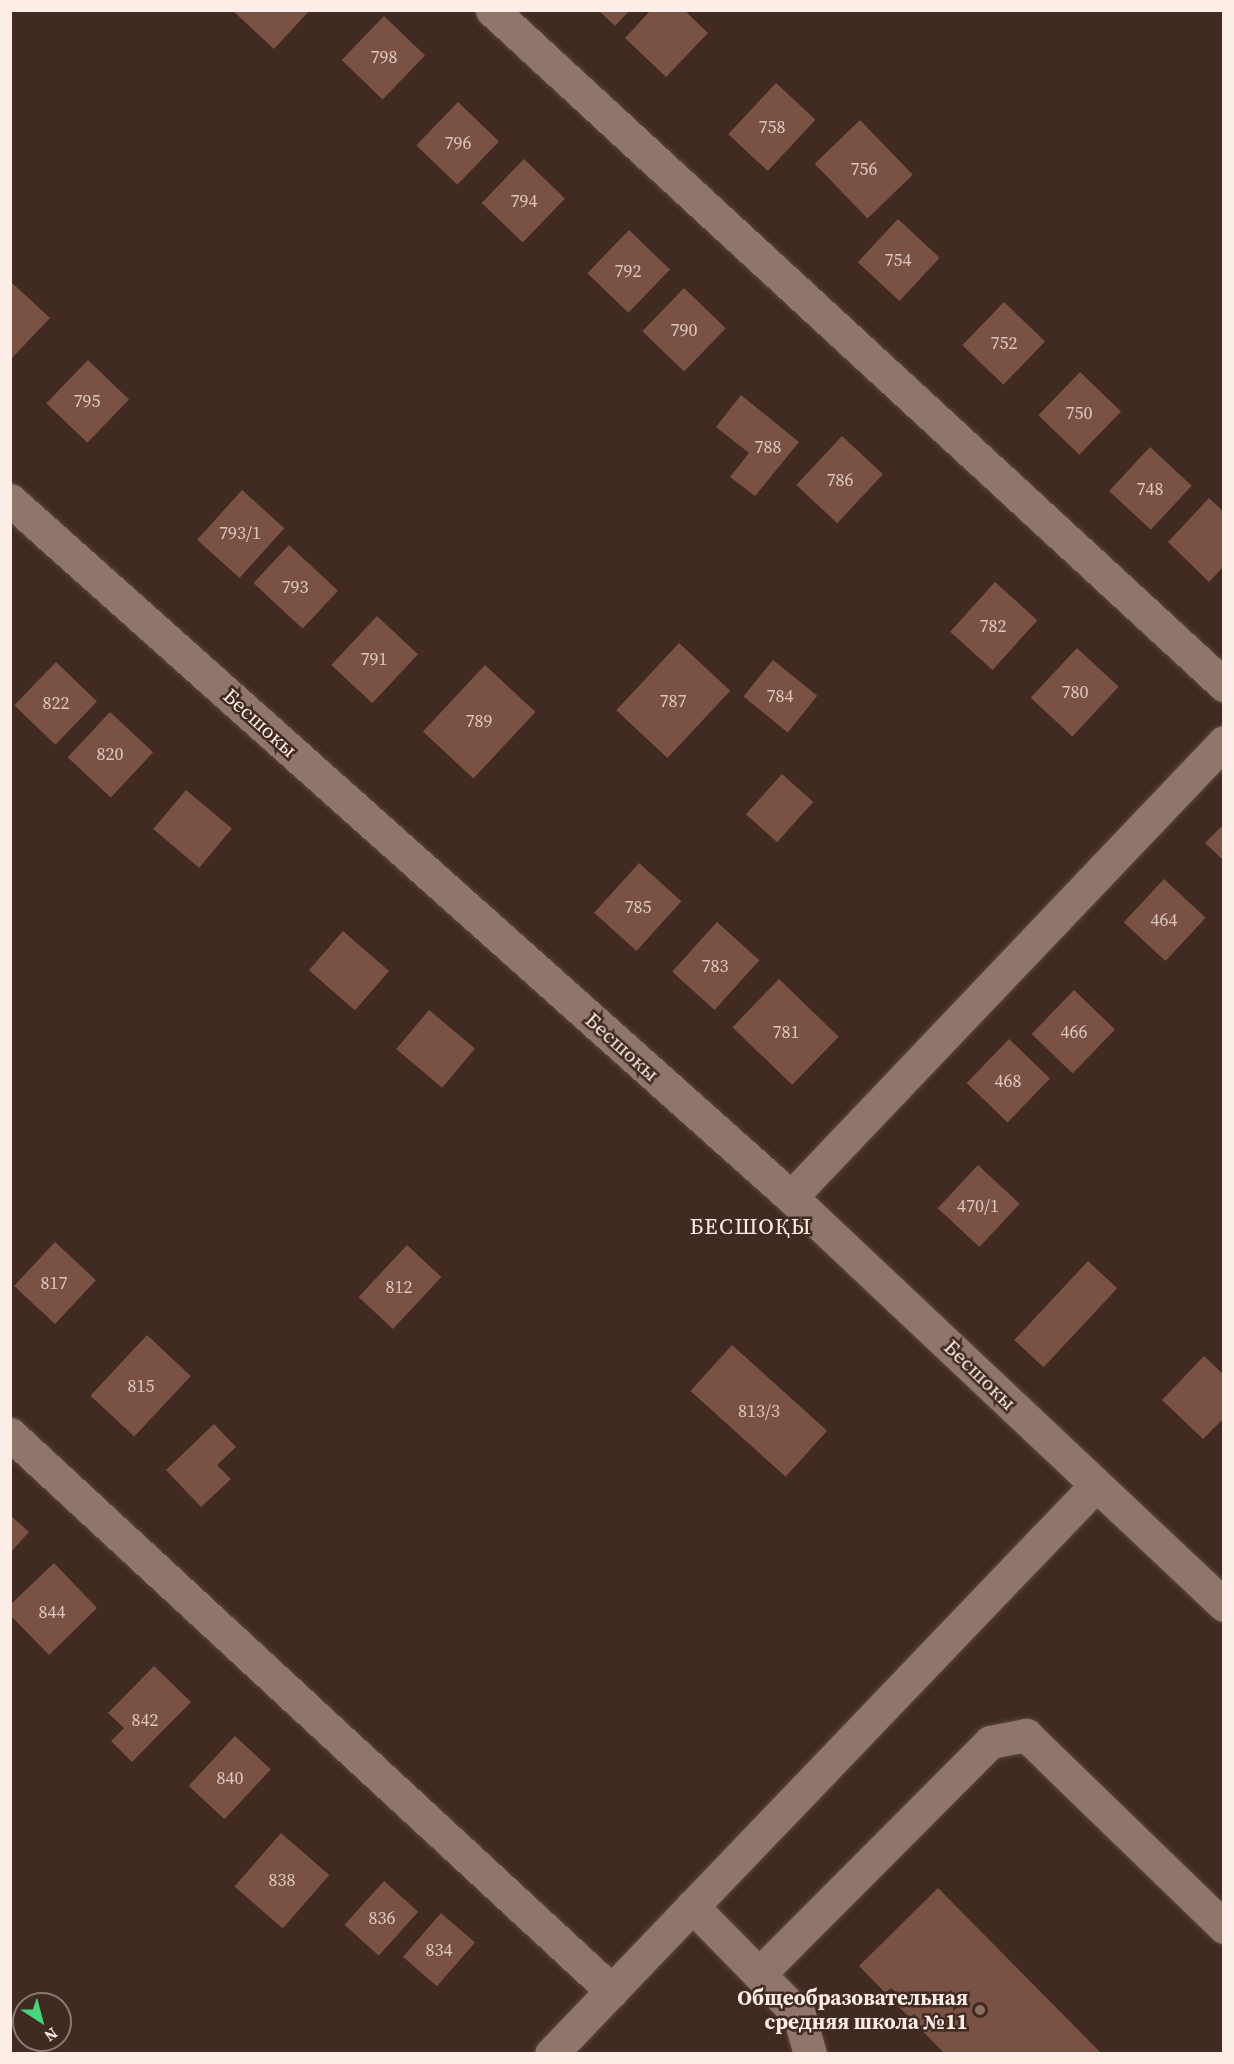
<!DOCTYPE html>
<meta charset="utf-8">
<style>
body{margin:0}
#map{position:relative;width:1234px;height:2064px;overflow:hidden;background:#402a21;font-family:"Source Serif 4",serif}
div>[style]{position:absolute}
.building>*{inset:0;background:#7a5244;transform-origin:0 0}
.roads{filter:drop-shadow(0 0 2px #59473f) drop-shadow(0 0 2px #59473f)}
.minor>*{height:33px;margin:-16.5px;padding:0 16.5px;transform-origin:16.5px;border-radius:16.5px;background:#90756b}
.dots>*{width:16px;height:16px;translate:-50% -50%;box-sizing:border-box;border:3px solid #402a21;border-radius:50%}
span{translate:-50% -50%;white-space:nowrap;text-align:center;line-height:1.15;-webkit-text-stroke:5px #402a21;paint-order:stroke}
.number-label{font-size:18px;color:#dcc6be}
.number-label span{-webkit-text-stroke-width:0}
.street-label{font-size:21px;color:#fcede7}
.poi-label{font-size:21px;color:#fcede7;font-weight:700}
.right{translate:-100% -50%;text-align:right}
.neighbourhood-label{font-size:22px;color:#fcede7;letter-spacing:1.5px}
.frame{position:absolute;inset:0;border:12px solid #fcede7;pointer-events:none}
.north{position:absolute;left:12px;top:1992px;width:60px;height:60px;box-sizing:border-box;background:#402a21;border:2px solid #8b7870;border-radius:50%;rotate:144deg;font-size:16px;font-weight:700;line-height:24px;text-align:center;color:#fcede7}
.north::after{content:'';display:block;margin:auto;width:21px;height:27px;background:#43d77b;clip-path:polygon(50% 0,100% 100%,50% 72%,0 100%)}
</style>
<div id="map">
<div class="building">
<i style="clip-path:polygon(232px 10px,310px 10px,274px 49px)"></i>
<i style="clip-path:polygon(598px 10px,630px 10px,615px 26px)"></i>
<i style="clip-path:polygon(651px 10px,684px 10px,708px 33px,666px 77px,625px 38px)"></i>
<i style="left:384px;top:16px;width:57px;height:61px;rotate:44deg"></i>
<i style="left:776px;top:83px;width:54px;height:70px;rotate:43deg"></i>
<i style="left:458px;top:102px;width:57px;height:60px;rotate:44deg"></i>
<i style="left:860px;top:120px;width:76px;height:63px;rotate:46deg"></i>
<i style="left:524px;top:159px;width:57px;height:61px;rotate:44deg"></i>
<i style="left:898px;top:219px;width:57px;height:59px;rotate:43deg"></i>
<i style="left:629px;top:230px;width:57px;height:60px;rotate:44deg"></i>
<i style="clip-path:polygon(10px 281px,50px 318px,10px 360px)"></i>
<i style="left:684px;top:288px;width:58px;height:60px;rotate:44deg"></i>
<i style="left:1004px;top:302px;width:57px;height:60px;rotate:44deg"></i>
<i style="left:88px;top:360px;width:57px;height:60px;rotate:44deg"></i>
<i style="left:1080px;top:372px;width:57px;height:60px;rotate:44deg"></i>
<i style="clip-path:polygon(741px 395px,799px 442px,755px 496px,730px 477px,749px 453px,716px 427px)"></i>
<i style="left:842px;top:436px;width:56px;height:67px;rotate:43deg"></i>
<i style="left:1150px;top:447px;width:57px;height:60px;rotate:43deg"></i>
<i style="left:242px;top:490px;width:57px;height:67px;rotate:42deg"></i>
<i style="clip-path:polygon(1209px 498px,1224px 512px,1224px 566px,1209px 582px,1168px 542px)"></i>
<i style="left:289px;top:545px;width:67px;height:52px;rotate:43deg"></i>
<i style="left:995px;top:582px;width:57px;height:67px;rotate:42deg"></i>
<i style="left:377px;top:616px;width:56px;height:67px;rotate:43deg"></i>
<i style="left:679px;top:643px;width:70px;height:92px;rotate:43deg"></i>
<i style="left:1077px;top:648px;width:57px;height:68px;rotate:43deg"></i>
<i style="left:773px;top:660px;width:57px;height:47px;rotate:39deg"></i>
<i style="left:56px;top:662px;width:57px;height:60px;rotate:44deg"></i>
<i style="left:485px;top:665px;width:69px;height:91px;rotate:43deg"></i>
<i style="left:110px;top:712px;width:59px;height:62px;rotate:43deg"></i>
<i style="left:782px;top:774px;width:42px;height:54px;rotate:42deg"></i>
<i style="left:186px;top:790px;width:60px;height:51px;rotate:40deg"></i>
<i style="clip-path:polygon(1224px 824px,1224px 861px,1205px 843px)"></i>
<i style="left:639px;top:863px;width:57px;height:67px;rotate:42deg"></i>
<i style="left:1164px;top:879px;width:57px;height:59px;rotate:43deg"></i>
<i style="left:717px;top:922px;width:57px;height:67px;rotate:42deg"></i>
<i style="left:343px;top:931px;width:61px;height:52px;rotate:41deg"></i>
<i style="left:779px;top:979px;width:83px;height:67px;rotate:44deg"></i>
<i style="left:1074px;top:990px;width:57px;height:61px;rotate:44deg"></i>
<i style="left:429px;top:1010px;width:60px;height:51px;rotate:40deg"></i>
<i style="left:1009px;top:1039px;width:57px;height:61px;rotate:44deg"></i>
<i style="left:978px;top:1165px;width:57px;height:59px;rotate:43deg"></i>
<i style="left:55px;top:1242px;width:56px;height:60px;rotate:43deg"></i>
<i style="left:407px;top:1245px;width:47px;height:71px;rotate:43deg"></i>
<i style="left:1088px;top:1261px;width:40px;height:108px;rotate:43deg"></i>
<i style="left:147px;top:1335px;width:60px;height:83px;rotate:43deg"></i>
<i style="left:732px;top:1345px;width:128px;height:62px;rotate:42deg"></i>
<i style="clip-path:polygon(1204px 1356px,1224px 1375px,1224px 1418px,1203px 1439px,1162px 1400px)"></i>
<i style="clip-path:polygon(214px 1424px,236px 1447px,217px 1465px,231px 1479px,201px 1507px,166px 1470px)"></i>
<i style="clip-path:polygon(10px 1515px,29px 1532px,10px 1553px)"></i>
<i style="clip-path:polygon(54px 1563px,97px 1608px,49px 1655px,10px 1615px,10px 1605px)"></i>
<i style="clip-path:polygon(154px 1666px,191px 1702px,132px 1762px,111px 1741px,124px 1728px,108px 1713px)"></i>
<i style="left:235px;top:1736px;width:49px;height:68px;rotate:43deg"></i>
<i style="left:281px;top:1833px;width:64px;height:71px;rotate:41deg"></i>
<i style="left:384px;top:1881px;width:46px;height:59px;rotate:42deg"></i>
<i style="clip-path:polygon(938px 1888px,1102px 2054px,945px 2054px,859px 1966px)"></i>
<i style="left:441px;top:1913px;width:45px;height:58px;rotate:41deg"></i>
</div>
<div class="roads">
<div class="minor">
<i style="left:492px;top:10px;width:996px;rotate:42.68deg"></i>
<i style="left:10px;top:500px;width:1047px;rotate:41.75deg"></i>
<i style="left:791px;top:1197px;width:595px;rotate:43.3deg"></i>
<i style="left:791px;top:1197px;width:628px;rotate:-46.42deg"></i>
<i style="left:10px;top:1434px;width:820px;rotate:42.78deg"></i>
<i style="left:692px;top:1906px;width:153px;rotate:45.5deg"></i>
<i style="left:799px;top:2015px;width:41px;rotate:74.2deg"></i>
<i style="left:759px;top:1974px;width:327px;rotate:-45.1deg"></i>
<i style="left:990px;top:1742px;width:37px;rotate:-11deg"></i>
<i style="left:1026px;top:1735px;width:276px;rotate:44.1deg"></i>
<i style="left:551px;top:2054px;width:786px;rotate:-46.24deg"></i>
</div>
</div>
<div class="dots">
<i style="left:980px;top:2010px;background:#8d6e63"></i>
</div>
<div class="number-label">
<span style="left:384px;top:57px">798</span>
<span style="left:772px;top:127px">758</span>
<span style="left:458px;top:143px">796</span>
<span style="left:864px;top:169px">756</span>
<span style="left:524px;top:201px">794</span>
<span style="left:898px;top:260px">754</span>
<span style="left:628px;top:271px">792</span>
<span style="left:684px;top:330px">790</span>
<span style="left:1004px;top:343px">752</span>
<span style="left:87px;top:401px">795</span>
<span style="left:1079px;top:413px">750</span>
<span style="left:768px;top:447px">788</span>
<span style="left:840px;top:480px">786</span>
<span style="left:1150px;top:489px">748</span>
<span style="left:240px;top:533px">793/1</span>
<span style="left:295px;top:587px">793</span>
<span style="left:993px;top:626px">782</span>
<span style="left:374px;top:659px">791</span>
<span style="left:1075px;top:692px">780</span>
<span style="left:780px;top:696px">784</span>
<span style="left:673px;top:701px">787</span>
<span style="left:56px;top:703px">822</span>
<span style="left:479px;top:721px">789</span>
<span style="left:110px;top:754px">820</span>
<span style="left:638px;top:907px">785</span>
<span style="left:1164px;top:920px">464</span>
<span style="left:715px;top:966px">783</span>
<span style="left:786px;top:1032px">781</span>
<span style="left:1074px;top:1032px">466</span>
<span style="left:1008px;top:1081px">468</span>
<span style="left:978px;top:1206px">470/1</span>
<span style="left:54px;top:1283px">817</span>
<span style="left:399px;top:1287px">812</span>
<span style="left:141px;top:1386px">815</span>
<span style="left:759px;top:1411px">813/3</span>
<span style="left:52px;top:1612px">844</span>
<span style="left:145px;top:1720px">842</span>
<span style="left:230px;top:1778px">840</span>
<span style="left:282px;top:1880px">838</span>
<span style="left:382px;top:1918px">836</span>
<span style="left:439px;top:1950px">834</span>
</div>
<div class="street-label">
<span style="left:260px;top:723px;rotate:42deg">Бесшокы</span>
<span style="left:622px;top:1047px;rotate:42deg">Бесшокы</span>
<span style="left:980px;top:1375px;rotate:44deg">Бесшокы</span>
</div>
<div class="poi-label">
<span class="right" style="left:968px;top:2010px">Общеобразовательная<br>средняя школа №11</span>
</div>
<div class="neighbourhood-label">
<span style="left:751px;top:1227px">БЕСШОҚЫ</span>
</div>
<div class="frame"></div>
<div class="north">N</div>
</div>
